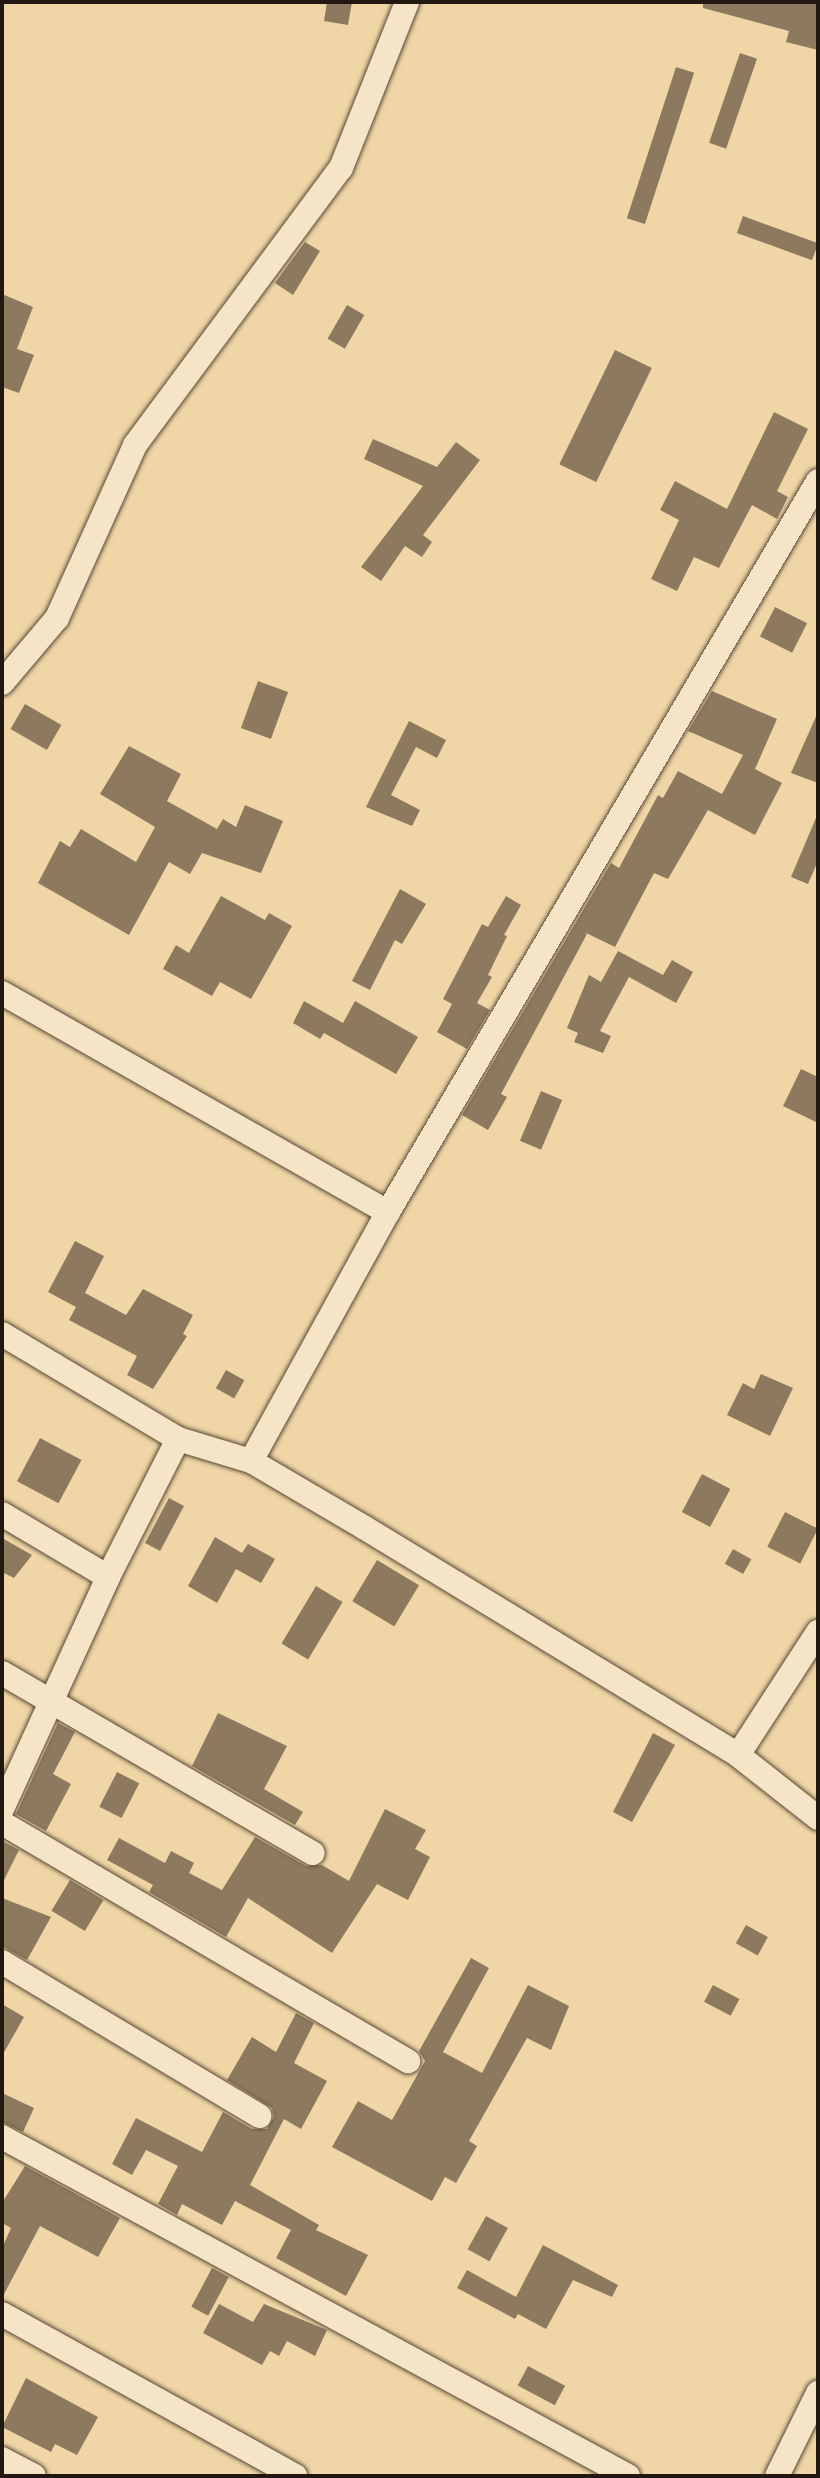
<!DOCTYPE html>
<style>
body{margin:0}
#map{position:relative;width:820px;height:2478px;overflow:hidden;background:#f0d6a6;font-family:"Old Standard TT",serif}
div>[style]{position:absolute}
.building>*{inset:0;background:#8d7a5e;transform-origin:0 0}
.roads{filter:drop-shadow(0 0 2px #564736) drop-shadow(0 0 2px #564736)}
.minor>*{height:24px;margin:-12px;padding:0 12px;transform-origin:12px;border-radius:12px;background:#f5e4c5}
span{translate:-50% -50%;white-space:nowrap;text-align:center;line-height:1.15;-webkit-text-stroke:5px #f5e4c5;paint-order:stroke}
.frame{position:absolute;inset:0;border:4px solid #221711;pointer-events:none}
</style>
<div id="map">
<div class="building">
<i style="clip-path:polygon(327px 2px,352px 2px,348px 25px,324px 21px)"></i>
<i style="clip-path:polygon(703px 2px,818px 2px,818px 50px,786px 42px,789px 31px,703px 8px)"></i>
<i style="left:740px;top:53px;width:18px;height:95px;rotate:19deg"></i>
<i style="left:676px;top:67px;width:19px;height:159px;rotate:18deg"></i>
<i style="left:743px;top:216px;width:80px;height:18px;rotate:20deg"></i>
<i style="clip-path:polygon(305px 242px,320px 251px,293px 295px,275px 283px)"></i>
<i style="clip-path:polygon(2px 294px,33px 307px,17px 349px,34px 355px,19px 393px,2px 387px)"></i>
<i style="left:347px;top:305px;width:20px;height:39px;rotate:30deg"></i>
<i style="left:615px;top:350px;width:41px;height:127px;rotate:26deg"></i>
<i style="clip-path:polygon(774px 412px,808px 429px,777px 491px,788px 497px,777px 519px,752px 505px,719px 568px,694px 557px,677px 591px,651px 579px,679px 520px,660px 510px,675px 481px,727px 509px)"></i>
<i style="clip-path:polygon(373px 439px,437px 467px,456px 442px,480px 460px,423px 535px,432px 542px,422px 557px,405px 546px,381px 581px,361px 567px,423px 486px,364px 459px)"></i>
<i style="left:775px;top:607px;width:36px;height:33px;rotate:27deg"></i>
<i style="left:258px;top:681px;width:32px;height:50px;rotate:20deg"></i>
<i style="clip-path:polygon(712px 691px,777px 719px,755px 769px,782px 783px,755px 835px,708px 810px,668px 879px,654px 873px,615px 947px,584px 932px,587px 934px,501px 1094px,507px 1097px,488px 1130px,462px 1115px,611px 863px,619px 868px,658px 795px,663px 798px,678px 771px,722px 794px,743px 755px,688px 731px)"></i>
<i style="left:25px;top:704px;width:42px;height:29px;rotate:30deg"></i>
<i style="clip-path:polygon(818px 712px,818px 783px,791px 773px)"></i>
<i style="clip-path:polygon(409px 721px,446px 740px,437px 758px,416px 747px,391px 795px,420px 810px,412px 826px,366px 807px)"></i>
<i style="clip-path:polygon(129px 746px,181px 774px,167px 801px,217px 829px,223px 819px,236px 827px,245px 805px,283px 821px,261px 873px,202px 853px,190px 874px,169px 862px,129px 935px,38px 883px,60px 841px,70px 847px,81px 829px,136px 862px,155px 827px,100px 794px)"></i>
<i style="clip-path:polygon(818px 813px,818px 861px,808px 884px,791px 877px)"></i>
<i style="clip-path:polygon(400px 889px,426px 904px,402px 944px,395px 940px,370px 990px,352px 981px)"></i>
<i style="clip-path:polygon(221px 896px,265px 920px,269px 913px,292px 926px,251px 999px,220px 982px,212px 996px,163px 969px,176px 945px,189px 953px)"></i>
<i style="clip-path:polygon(506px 896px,521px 905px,504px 935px,507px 936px,488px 975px,492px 977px,477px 1003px,490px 1010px,467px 1049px,437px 1032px,452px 1004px,443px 999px,482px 924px,488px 927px)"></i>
<i style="clip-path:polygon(618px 951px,663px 975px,672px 960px,693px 972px,676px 1003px,629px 977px,600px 1031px,611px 1036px,603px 1053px,574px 1042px,578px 1033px,567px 1028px,589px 975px,601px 982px)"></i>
<i style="clip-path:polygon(304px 1001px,343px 1023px,355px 1001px,418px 1037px,396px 1074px,324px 1033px,320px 1039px,293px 1023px)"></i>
<i style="clip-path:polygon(801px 1069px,818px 1077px,818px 1123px,783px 1106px)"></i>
<i style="left:541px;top:1091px;width:23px;height:54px;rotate:23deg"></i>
<i style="clip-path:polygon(75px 1241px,104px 1256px,85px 1293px,126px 1315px,143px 1289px,193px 1315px,183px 1334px,187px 1336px,153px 1389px,127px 1375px,137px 1356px,69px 1320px,76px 1307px,48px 1292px)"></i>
<i style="left:226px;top:1370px;width:21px;height:21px;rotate:29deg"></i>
<i style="clip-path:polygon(761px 1374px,793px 1388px,770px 1436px,727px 1415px,743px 1383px,754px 1389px)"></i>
<i style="left:40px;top:1438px;width:47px;height:49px;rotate:28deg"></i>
<i style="left:702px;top:1474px;width:32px;height:43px;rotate:28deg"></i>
<i style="left:169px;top:1498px;width:17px;height:51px;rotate:28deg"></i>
<i style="left:785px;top:1512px;width:37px;height:39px;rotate:27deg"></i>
<i style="clip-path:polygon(215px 1537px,242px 1553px,248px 1544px,275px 1559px,261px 1583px,236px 1569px,217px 1603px,188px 1586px)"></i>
<i style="clip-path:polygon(2px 1538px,32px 1555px,14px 1578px,2px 1572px)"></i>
<i style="left:733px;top:1549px;width:21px;height:17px;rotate:29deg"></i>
<i style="left:377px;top:1560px;width:49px;height:48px;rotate:31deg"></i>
<i style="left:316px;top:1586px;width:31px;height:67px;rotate:31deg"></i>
<i style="clip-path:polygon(218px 1713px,287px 1746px,264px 1789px,303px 1812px,295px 1825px,192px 1766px)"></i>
<i style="clip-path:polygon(58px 1723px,75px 1732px,53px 1774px,71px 1784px,46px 1831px,16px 1814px)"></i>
<i style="clip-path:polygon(653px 1733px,675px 1745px,632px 1822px,613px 1812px)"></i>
<i style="left:117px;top:1772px;width:25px;height:39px;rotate:27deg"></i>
<i style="clip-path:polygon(385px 1809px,426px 1830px,415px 1849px,430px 1857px,408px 1900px,377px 1884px,332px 1953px,248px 1898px,226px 1937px,149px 1892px,153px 1885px,107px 1860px,119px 1838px,165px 1863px,171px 1851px,194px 1863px,189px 1873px,222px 1890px,255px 1837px,306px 1866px,322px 1865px,349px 1881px)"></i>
<i style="clip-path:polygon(2px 1841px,19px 1850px,2px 1884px)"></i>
<i style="left:70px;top:1880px;width:39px;height:36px;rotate:31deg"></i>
<i style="clip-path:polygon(2px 1898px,51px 1917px,27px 1960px,2px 1946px)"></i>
<i style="left:746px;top:1925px;width:25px;height:21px;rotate:29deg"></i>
<i style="clip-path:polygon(471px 1958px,489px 1968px,443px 2052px,482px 2073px,528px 1985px,569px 2006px,551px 2050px,527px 2038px,469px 2141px,477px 2146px,456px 2183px,445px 2177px,432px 2201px,332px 2147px,358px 2101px,392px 2120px,425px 2061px,419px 2051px)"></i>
<i style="left:713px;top:1985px;width:30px;height:19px;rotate:28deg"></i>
<i style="clip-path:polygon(2px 2004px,24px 2017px,2px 2056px)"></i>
<i style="clip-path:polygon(296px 2013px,314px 2023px,294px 2063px,327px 2081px,301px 2129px,284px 2119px,250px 2185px,319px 2225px,316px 2230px,368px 2255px,346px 2296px,276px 2258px,291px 2230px,235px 2201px,222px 2225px,182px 2204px,177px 2215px,158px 2204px,178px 2166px,146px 2150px,132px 2175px,112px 2164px,136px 2118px,202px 2152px,223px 2112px,252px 2129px,267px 2129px,274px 2117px,272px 2108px,227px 2080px,252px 2037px,276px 2052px)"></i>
<i style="clip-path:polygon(2px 2093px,34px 2108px,23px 2132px,2px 2122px)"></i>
<i style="clip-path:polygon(25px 2166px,120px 2218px,98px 2257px,40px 2226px,2px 2298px,2px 2248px,11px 2228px,2px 2223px,2px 2203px)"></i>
<i style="left:486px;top:2216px;width:25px;height:38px;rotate:29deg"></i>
<i style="clip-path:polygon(543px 2245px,618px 2285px,612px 2297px,573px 2280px,546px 2329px,518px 2314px,515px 2319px,457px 2288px,467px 2270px,516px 2297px)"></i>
<i style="left:212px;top:2268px;width:19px;height:44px;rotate:28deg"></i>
<i style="clip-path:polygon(219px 2304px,253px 2322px,264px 2304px,327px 2330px,315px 2356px,287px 2341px,279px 2356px,270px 2351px,262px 2365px,203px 2333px)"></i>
<i style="left:528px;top:2366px;width:42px;height:22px;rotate:28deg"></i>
<i style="clip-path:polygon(26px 2378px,98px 2417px,77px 2455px,55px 2444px,51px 2452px,2px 2427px)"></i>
</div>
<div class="roads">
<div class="minor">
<i style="left:2px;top:683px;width:85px;rotate:-49.8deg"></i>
<i style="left:57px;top:618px;width:190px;rotate:-65.7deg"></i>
<i style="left:135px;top:445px;width:345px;rotate:-53.4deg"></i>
<i style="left:341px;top:168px;width:179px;rotate:-68.3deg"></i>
<i style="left:2px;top:993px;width:444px;rotate:29.6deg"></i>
<i style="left:2px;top:1334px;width:205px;rotate:30.8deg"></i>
<i style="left:178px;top:1439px;width:76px;rotate:16.8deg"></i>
<i style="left:251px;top:1461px;width:132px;rotate:30.4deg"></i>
<i style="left:365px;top:1528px;width:437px;rotate:31.3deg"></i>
<i style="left:738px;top:1755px;width:102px;rotate:38.2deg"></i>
<i style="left:251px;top:1461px;width:284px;rotate:-61.2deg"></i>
<i style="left:388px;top:1212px;width:848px;rotate:-59.53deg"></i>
<i style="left:2px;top:1514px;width:123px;rotate:30.7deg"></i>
<i style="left:2px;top:1673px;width:359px;rotate:30.1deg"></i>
<i style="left:738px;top:1755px;width:147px;rotate:-57deg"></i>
<i style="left:2px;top:1809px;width:255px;rotate:-65.4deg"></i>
<i style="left:108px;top:1577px;width:155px;rotate:-63.1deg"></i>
<i style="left:2px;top:1823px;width:471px;rotate:30.4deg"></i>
<i style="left:2px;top:1962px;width:300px;rotate:30.9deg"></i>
<i style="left:2px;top:2137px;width:712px;rotate:28.44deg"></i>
<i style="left:2px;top:2314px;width:335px;rotate:28.9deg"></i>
<i style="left:2px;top:2459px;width:36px;rotate:28deg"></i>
<i style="left:777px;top:2476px;width:93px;rotate:-63.7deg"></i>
</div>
</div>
<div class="frame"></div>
</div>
